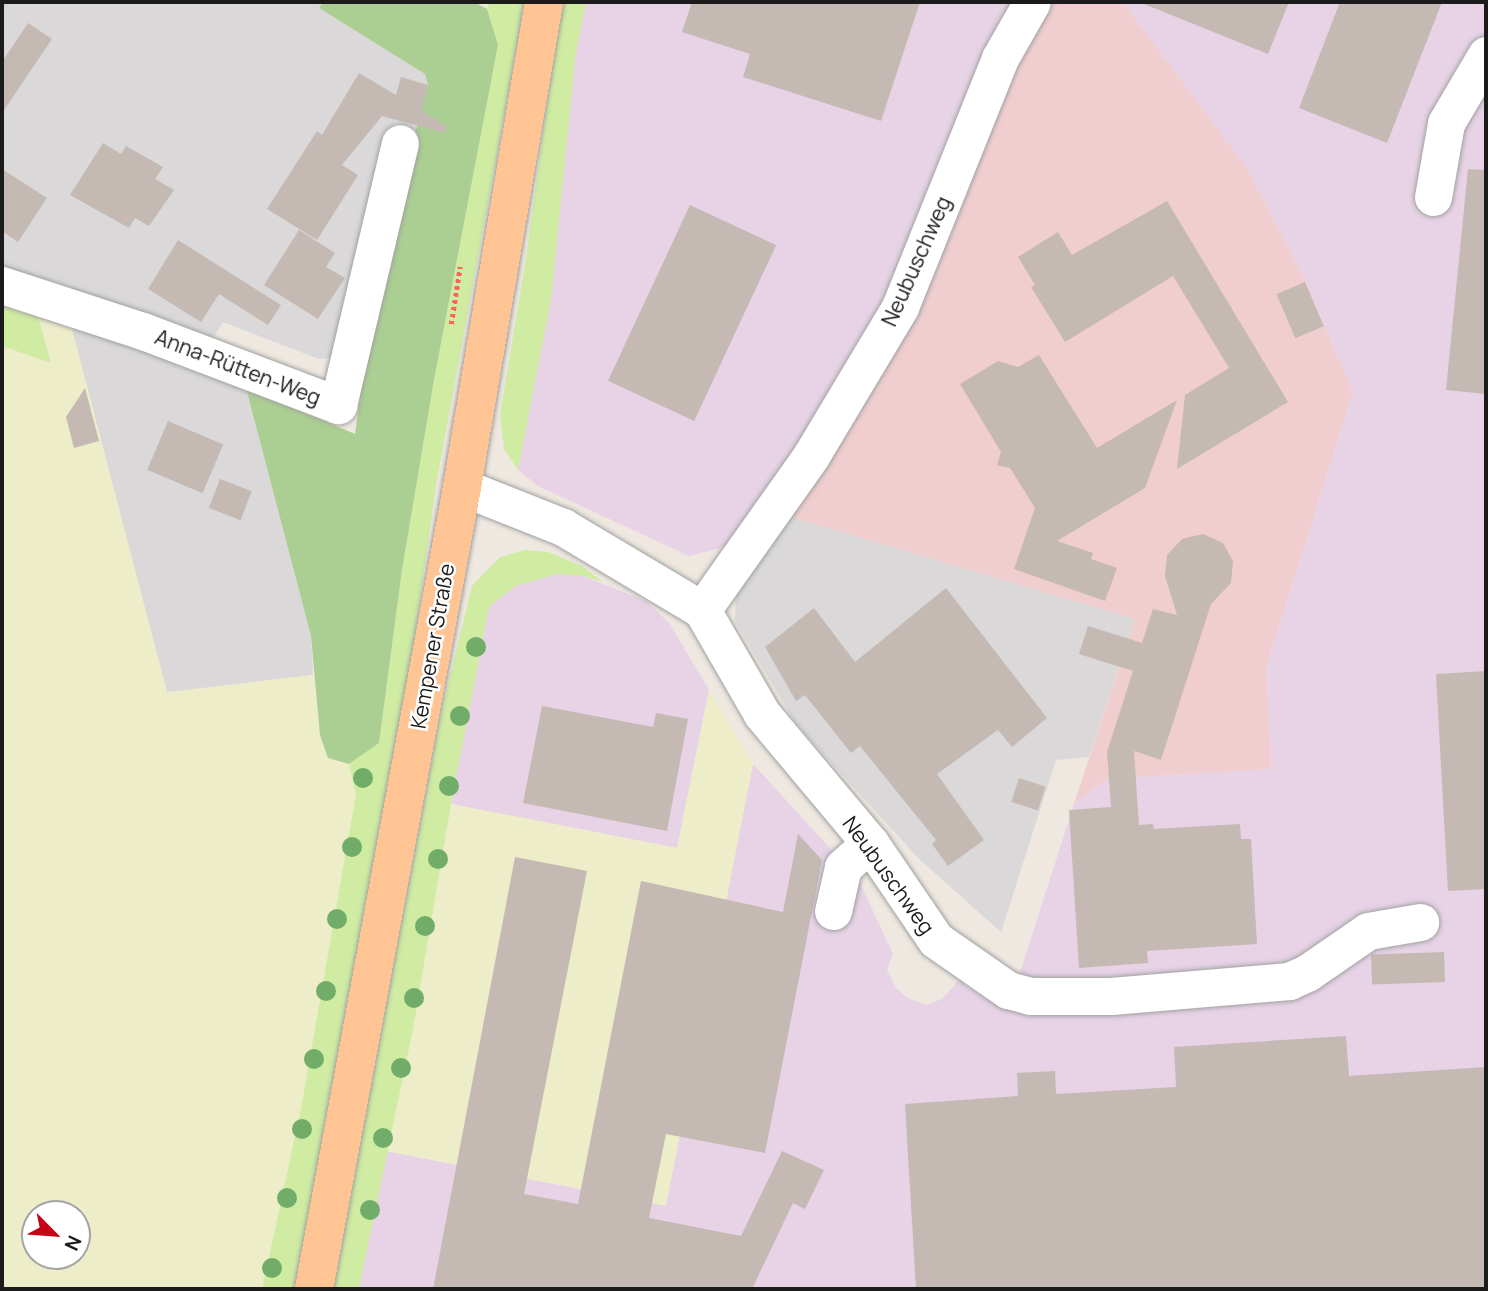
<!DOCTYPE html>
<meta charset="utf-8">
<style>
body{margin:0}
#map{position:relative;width:1488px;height:1291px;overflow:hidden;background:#eee8e0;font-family:Manrope,sans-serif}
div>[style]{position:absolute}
.residential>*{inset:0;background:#dad8d8}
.commercial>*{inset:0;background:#f0ced0}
.industrial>*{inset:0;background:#e7d2e6}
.farmland>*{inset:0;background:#eeedca}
.grass>*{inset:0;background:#cfeca2}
.forest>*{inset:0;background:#abcf92}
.building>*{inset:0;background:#c5b9b3;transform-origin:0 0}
.path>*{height:4.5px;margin-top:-2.25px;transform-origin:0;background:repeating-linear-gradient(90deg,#ff6062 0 3.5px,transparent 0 7px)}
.roads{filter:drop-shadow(0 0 2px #a2a2a2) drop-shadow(0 0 2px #a2a2a2)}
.minor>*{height:37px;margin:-18.5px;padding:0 18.5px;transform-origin:18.5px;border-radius:18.5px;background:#fff}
.major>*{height:38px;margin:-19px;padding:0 19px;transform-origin:19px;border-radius:19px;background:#ffc494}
.trees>*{width:20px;height:20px;margin:-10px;border-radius:50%;background:#71ad68}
span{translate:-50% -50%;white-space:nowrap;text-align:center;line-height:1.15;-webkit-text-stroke:5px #fff;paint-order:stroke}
.street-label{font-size:21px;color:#1b1b1b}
.frame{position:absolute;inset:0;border:4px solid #1b1b1b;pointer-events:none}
.north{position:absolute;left:21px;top:1200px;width:70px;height:70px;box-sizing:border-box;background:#fff;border:2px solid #a4a4a4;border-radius:50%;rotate:115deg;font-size:19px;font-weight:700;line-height:28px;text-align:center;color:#1b1b1b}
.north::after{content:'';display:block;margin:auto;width:24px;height:32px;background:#c70017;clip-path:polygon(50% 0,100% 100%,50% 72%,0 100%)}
</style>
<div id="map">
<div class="residential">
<i style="clip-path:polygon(2px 2px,323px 2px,319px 8px,425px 74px,428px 85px,416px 134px,395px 122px,335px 358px,319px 359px,223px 322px,210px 343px,2px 271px)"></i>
<i style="clip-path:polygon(69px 318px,246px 388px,311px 636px,313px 675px,167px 693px)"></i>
<i style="clip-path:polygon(784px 515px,1135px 619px,1089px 757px,1056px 760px,1001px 932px,919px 859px,796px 724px,735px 621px,736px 583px)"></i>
</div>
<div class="commercial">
<i style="clip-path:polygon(1046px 2px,1123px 2px,1249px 171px,1306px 282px,1353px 392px,1266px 669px,1272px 769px,1107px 779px,1074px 804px,1135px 619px,784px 515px,1009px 63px)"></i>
</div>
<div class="industrial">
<i style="clip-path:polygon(586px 2px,1018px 2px,886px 297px,807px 440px,728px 546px,689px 556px,538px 486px,518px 470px,551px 299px,575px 59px)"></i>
<i style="clip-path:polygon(1123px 2px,1486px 2px,1486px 1289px,359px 1289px,386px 1151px,666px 1205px,753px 764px,858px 879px,893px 954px,887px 970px,895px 987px,907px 998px,926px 1005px,942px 999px,960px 979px,967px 987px,999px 1006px,1032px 1012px,1156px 980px,1022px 982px,1019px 976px,1074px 804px,1107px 779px,1272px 769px,1266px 669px,1353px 392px,1306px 282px,1249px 171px)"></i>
<i style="clip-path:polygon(557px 574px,583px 576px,646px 601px,669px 623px,709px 690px,677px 848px,451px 804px,489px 607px,515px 586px)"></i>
</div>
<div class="farmland">
<i style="clip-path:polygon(evenodd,36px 309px,69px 318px,167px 692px,313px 675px,320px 735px,328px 758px,349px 764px,356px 794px,301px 1109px,262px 1289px,2px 1289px,2px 346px,51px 362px,36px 309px,35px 1214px,77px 1214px,77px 1256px,35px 1256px,35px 1214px)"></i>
<i style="clip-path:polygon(709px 690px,753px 764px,666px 1206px,386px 1151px,413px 1029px,451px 804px,677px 848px)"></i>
</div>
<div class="grass">
<i style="clip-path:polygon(489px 2px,525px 2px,436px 485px,402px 729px,298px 1289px,262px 1289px,301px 1109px,356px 794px,349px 764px,379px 743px,402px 570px,434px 380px,498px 45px,487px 9px)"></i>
<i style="clip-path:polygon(561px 2px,586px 2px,575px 59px,551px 299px,518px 470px,504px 449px,500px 415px,525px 265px)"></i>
<i style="clip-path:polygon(2px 298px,36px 309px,51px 363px,2px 346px)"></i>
<i style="clip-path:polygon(525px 550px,548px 552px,582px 566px,603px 582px,583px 576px,557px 574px,515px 586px,489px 607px,451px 804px,413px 1029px,359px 1289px,332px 1289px,441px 713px,472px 586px,500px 557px)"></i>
</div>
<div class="forest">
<i style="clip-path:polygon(323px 2px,474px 2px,487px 9px,498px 45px,434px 380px,402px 570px,379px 743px,349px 764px,328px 758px,320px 735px,311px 636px,246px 388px,355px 434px,365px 361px,403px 177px,428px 85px,425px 74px,319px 8px)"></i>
</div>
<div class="building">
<i style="clip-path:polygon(692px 2px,920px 2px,881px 121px,743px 77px,750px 54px,682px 32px)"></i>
<i style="clip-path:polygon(1139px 2px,1289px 2px,1268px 54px)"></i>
<i style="clip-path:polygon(1340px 2px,1442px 2px,1387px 143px,1299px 108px)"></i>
<i style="clip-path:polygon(28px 23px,52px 39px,2px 113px,2px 62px)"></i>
<i style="clip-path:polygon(359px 73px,396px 95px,401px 77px,428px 85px,422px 111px,447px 127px,445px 133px,382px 116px,342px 165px,358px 175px,317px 240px,267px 209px,317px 131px,322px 135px)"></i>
<i style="clip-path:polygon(103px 143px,121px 154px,126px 146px,163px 167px,155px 179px,174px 190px,149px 226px,135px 218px,129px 228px,70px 195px)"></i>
<i style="clip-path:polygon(2px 169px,47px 198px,18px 242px,2px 231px)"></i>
<i style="clip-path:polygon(1468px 169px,1486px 170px,1486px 394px,1446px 390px)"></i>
<i style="clip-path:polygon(1167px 201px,1288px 402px,1177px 469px,1185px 395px,1229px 368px,1173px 276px,1065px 342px,1031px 287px,1035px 285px,1018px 257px,1058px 232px,1072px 255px)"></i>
<i style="left:690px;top:205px;width:95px;height:194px;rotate:25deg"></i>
<i style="clip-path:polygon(299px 230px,335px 253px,326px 267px,345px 278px,318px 319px,264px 285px)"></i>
<i style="clip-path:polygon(178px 240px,281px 305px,268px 325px,219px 294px,201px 322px,148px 289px)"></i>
<i style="left:1305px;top:282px;width:48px;height:31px;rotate:67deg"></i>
<i style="clip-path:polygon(1039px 355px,1097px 448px,1177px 400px,1145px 488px,1057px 541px,1093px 553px,1091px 559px,1117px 568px,1105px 601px,1014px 569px,1035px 508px,1010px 468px,997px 465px,1001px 452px,960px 384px,998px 361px,1018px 367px)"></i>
<i style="clip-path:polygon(85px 388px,99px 441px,74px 448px,66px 417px)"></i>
<i style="left:168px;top:421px;width:60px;height:53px;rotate:23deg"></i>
<i style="left:220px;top:479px;width:34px;height:31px;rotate:21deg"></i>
<i style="clip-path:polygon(1203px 534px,1223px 543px,1233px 561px,1231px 583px,1211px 604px,1161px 760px,1134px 751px,1139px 825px,1153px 824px,1154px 829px,1240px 824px,1241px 839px,1251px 839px,1257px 944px,1147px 951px,1148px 963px,1079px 968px,1069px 810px,1111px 807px,1107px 752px,1133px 671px,1079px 654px,1088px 626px,1142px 643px,1153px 609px,1177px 615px,1165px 576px,1167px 555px,1182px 539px)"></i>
<i style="clip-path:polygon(946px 588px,1047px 718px,1012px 747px,998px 730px,937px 774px,984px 840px,948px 866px,932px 844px,936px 840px,860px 746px,851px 753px,805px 695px,796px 701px,765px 647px,814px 608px,855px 662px)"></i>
<i style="clip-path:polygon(1486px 671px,1486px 889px,1448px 891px,1436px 674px)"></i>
<i style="clip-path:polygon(542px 706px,653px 727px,656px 713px,688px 719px,667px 831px,523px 803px)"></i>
<i style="left:1019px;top:778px;width:28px;height:25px;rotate:18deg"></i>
<i style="clip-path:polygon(798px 834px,822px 860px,765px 1153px,666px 1134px,649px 1218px,741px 1236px,782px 1151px,824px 1170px,805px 1209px,793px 1203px,752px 1289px,433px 1289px,515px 857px,587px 871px,524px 1194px,578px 1204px,641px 881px,783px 912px)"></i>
<i style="left:1444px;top:952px;width:30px;height:73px;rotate:88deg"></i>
<i style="clip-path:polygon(1346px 1036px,1349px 1076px,1486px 1067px,1486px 1289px,916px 1289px,905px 1104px,1018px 1096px,1017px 1073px,1055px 1071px,1056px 1094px,1176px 1087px,1174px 1047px)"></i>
</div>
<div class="path">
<i style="left:451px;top:324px;width:58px;rotate:-81deg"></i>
</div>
<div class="roads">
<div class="minor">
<i style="left:1433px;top:197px;width:75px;rotate:-80deg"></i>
<i style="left:1446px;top:123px;width:79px;rotate:-59.5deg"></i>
<i style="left:2px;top:285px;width:148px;rotate:18.1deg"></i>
<i style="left:143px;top:331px;width:209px;rotate:20.8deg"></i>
<i style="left:338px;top:405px;width:269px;rotate:-76.7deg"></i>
<i style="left:462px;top:487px;width:109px;rotate:21.6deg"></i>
<i style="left:563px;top:527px;width:162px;rotate:30.8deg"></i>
<i style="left:702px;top:610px;width:120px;rotate:60deg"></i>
<i style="left:762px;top:714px;width:168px;rotate:50.1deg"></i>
<i style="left:870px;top:843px;width:117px;rotate:55.8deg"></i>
<i style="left:936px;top:940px;width:88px;rotate:34.8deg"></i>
<i style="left:1008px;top:990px;width:23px;rotate:15deg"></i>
<i style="left:1030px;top:996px;width:81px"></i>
<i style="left:1111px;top:996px;width:179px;rotate:-4.8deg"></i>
<i style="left:1289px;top:981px;width:20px;rotate:-24deg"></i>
<i style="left:1307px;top:973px;width:74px;rotate:-34.5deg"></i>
<i style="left:1368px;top:931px;width:53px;rotate:-9.8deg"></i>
<i style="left:702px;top:610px;width:189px;rotate:-54.7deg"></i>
<i style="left:811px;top:456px;width:174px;rotate:-59.1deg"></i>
<i style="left:900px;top:307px;width:268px;rotate:-68.1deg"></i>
<i style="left:1000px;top:58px;width:64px;rotate:-60.3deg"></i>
<i style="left:833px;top:911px;width:45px;rotate:-77.2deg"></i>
<i style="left:843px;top:867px;width:36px;rotate:-42deg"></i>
</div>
<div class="major">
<i style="left:314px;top:1289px;width:816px;rotate:-79.54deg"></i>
<i style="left:462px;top:487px;width:492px;rotate:-80.4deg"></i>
</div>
</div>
<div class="trees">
<i style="left:476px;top:647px"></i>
<i style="left:460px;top:716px"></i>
<i style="left:363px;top:778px"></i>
<i style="left:449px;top:786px"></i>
<i style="left:352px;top:847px"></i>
<i style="left:438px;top:859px"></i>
<i style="left:337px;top:919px"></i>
<i style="left:425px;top:926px"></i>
<i style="left:326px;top:991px"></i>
<i style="left:414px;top:998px"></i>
<i style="left:314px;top:1059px"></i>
<i style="left:401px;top:1068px"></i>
<i style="left:302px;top:1129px"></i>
<i style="left:383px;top:1138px"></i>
<i style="left:287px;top:1198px"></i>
<i style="left:370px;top:1210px"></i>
<i style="left:272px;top:1268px"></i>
</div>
<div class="street-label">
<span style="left:916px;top:261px;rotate:-66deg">Neubuschweg</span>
<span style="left:238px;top:367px;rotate:21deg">Anna-Rütten-Weg</span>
<span style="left:432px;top:646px;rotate:-80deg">Kempener Straße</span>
<span style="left:889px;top:875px;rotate:54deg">Neubuschweg</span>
</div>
<div class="frame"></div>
<div class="north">N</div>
</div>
